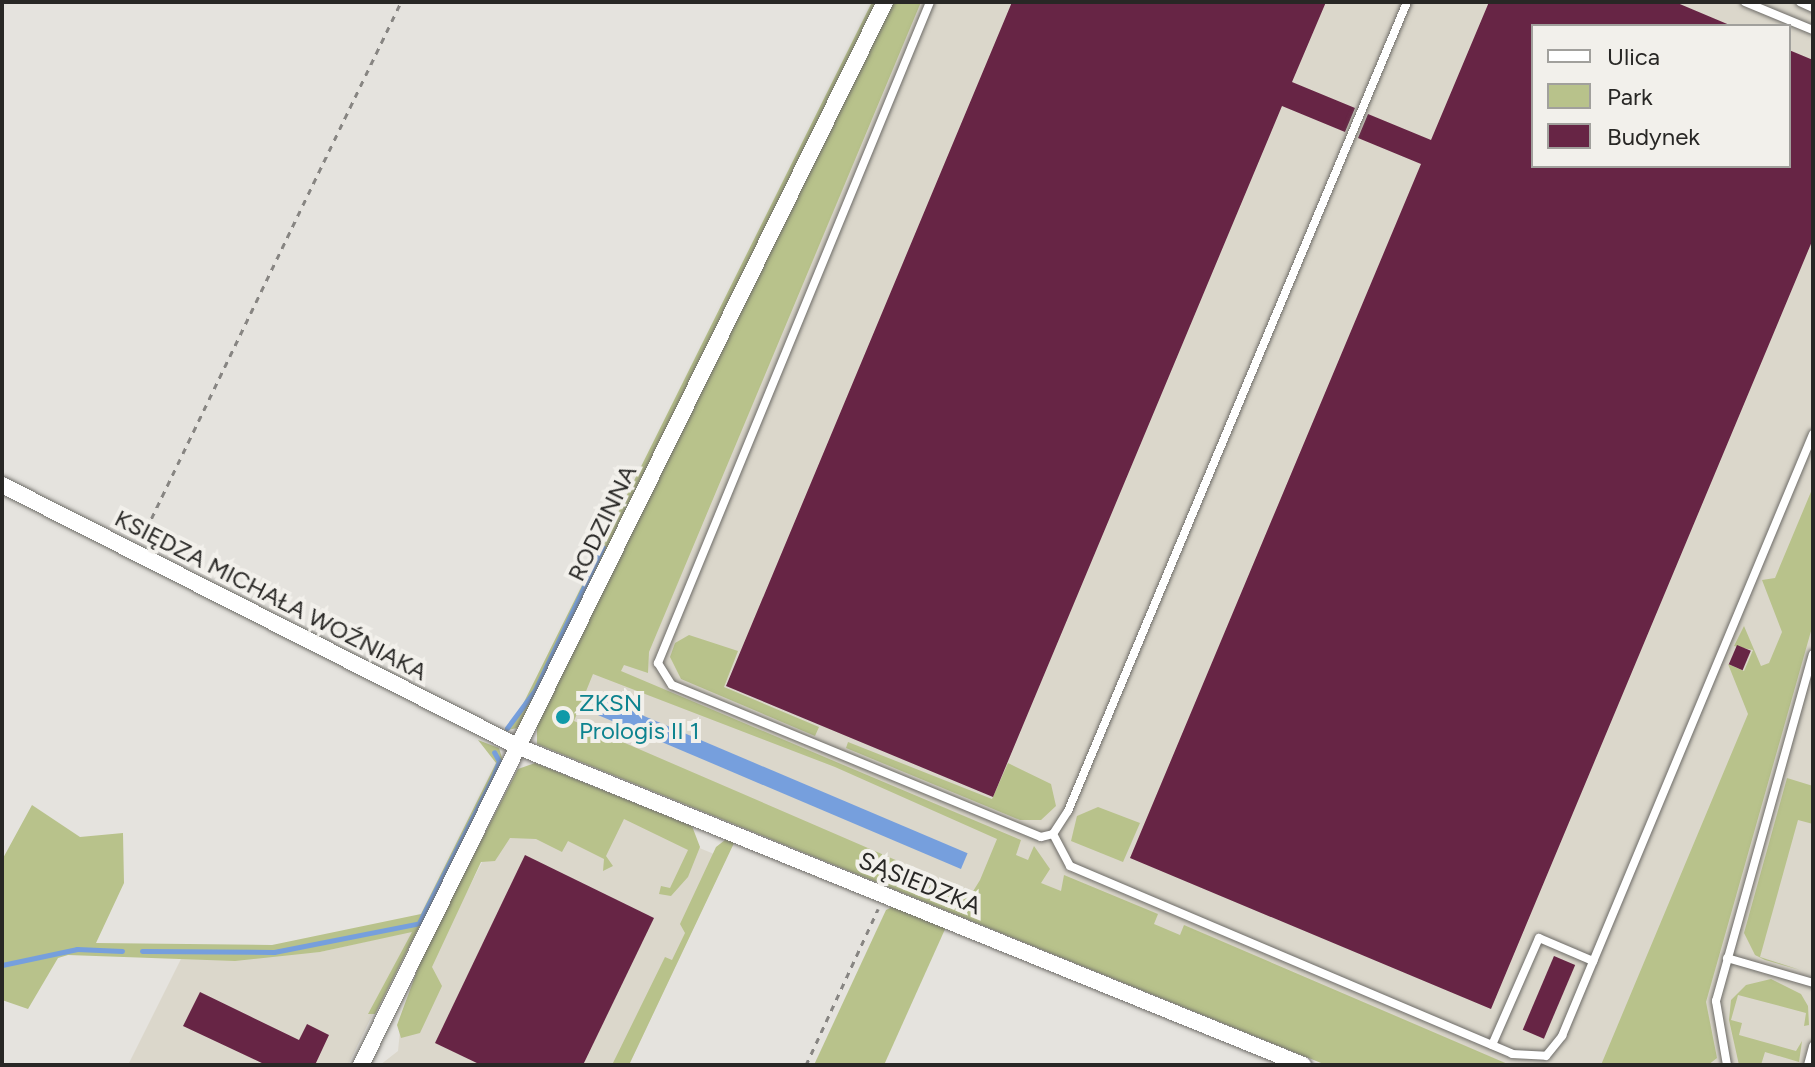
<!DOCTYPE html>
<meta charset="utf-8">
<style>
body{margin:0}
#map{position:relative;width:1815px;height:1067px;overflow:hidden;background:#e5e3de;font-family:Figtree,sans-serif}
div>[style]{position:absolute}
.built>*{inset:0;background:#dbd7cb}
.green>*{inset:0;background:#b8c28b}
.water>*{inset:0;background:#769fdd;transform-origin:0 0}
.stream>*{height:5px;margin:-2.5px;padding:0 2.5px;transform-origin:2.5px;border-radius:2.5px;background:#769fdd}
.building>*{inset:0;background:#672545;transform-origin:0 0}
.path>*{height:3px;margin-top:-1.5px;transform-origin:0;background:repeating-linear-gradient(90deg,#878582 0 6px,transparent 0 12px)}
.roads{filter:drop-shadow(0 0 2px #6d6b67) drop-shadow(0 0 2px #6d6b67)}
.lane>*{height:8px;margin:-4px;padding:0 4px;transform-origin:4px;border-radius:4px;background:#fff}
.street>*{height:16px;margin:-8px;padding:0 8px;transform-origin:8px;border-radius:8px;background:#fff}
.dots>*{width:22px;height:22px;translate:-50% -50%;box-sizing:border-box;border:4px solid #f2f0eb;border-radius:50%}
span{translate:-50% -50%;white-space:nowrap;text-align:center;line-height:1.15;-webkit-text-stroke:8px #f2f0eb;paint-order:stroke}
.street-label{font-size:24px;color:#282725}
.culture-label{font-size:24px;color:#0d838f}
.left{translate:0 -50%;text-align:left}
.frame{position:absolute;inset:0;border:4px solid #282725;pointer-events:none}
.legend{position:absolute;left:1531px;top:24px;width:260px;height:144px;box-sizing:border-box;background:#f2f0eb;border:2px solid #a1a09c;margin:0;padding:10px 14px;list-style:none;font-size:24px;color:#282725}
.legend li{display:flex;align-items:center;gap:16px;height:40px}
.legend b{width:40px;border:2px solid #a1a09c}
</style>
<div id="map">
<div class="built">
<i style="clip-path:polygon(evenodd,905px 2px,1813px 2px,1813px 1065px,1352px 1065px,565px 721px,573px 704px,564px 700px,905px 2px,1533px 26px,1789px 26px,1789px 166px,1533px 166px,1533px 26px)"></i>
<i style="clip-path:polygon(526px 776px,726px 859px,629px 1065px,380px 1065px,398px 1051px,401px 1021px)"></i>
<i style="clip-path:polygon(413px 931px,348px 1065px,128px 1065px,181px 959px,320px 952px)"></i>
</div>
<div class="green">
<i style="clip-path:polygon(872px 2px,878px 2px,526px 716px,517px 728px,504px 731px,517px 716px)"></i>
<i style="clip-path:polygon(evenodd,892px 2px,921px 2px,649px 652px,648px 673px,624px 665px,621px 671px,1021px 840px,1016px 855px,1028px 860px,1034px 846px,1050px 869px,1041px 883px,1061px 891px,1064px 875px,1158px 914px,1154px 924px,1180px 935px,1184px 925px,1510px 1065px,1326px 1065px,537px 744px,537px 724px,892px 2px,593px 674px,835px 767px,997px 839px,980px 880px,972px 893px,574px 721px,593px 674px)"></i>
<i style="clip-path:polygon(1813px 487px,1813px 624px,1706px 1002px,1717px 1058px,1708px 1065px,1601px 1065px,1748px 714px,1728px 664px,1744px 671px,1753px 650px,1734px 646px,1744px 626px,1761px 666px,1769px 663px,1782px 632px,1762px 580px,1775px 578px)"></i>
<i style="clip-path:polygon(689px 635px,738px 651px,724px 687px,819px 727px,815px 736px,681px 679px,670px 657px,675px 643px)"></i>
<i style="clip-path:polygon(478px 740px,499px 748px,503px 761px,375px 1014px,368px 1014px,412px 932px,320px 952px,235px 961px,68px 955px,58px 958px,28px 1009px,2px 1000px,2px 860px,32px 805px,80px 837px,123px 833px,124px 883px,96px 943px,272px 945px,421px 914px,496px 763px)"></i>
<i style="clip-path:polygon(848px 742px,992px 799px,1008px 763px,1051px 784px,1056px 806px,1041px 820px,1020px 820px,846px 748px)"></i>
<i style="clip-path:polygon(535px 763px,692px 826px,700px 847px,688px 877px,671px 896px,659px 894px,661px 886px,670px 888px,688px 850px,624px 819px,606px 856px,613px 866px,603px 871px,604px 859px,568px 841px,562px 852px,536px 839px,510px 838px,495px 861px,481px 862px,432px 967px,442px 986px,420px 1033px,401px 1038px,397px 1025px,424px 952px,518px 769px)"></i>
<i style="clip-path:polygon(1787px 778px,1813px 786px,1813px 824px,1798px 820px,1760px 957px,1800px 970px,1765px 960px,1755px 955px,1744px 933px)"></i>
<i style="clip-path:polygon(1098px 807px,1140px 823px,1123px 862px,1071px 841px,1077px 816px)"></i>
<i style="clip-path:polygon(725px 840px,735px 841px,629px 1065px,612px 1065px,665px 957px,672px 960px,685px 933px,680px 924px,716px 847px)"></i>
<i style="clip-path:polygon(894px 906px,946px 927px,884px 1065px,814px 1065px,886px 910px)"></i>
<i style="clip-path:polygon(1771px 979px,1801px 994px,1808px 1006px,1809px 1025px,1804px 1026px,1806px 1013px,1738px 995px,1731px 1020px,1742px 1023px,1739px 1035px,1796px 1051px,1802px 1041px,1799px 1062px,1765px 1052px,1761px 1065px,1739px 1065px,1729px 1020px,1731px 1000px,1746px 985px)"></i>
</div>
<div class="water">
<i style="left:604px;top:699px;width:395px;height:17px;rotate:23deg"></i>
</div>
<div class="stream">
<i style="left:507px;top:728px;width:47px;rotate:-53.6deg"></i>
<i style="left:535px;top:690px;width:158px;rotate:-64.6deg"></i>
<i style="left:419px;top:923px;width:164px;rotate:-63.1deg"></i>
<i style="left:493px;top:777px;width:17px;rotate:-69deg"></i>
<i style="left:499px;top:761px;width:10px;rotate:-119deg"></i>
<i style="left:142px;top:951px;width:132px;rotate:0.4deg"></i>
<i style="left:274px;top:952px;width:145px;rotate:-11.2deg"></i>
<i style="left:2px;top:965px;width:77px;rotate:-12deg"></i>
<i style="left:77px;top:949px;width:45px;rotate:2.5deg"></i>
</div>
<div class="building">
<i style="clip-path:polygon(1012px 2px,1326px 2px,1292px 82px,1355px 108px,1345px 132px,1282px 106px,993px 797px,726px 686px)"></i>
<i style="clip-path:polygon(1489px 2px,1675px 2px,1732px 26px,1533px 26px,1533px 166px,1789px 166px,1789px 50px,1813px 60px,1813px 239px,1491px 1009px,1130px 858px,1421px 164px,1358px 138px,1368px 114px,1431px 140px)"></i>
<i style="left:1737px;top:645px;width:15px;height:21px;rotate:23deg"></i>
<i style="clip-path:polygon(525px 855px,654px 918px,583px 1065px,481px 1065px,435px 1043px)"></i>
<i style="left:1554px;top:956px;width:23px;height:80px;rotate:23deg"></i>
<i style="clip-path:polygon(200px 992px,299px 1040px,307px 1024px,329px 1035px,315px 1065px,266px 1065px,183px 1026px)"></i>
</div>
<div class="path">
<i style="left:141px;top:540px;width:598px;rotate:-64.21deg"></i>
<i style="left:806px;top:1065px;width:172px;rotate:-65.2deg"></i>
</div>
<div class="roads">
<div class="lane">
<i style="left:930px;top:2px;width:715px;rotate:112.37deg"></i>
<i style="left:658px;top:663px;width:26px;rotate:58deg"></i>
<i style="left:672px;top:685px;width:399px;rotate:22.4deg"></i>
<i style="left:1041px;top:837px;width:12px;rotate:-14deg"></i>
<i style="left:1053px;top:834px;width:27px;rotate:-57deg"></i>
<i style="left:1068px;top:811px;width:877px;rotate:-67.26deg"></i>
<i style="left:1745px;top:2px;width:74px;rotate:22.4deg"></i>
<i style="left:1800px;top:2px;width:14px;rotate:25deg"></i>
<i style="left:1053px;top:834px;width:36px;rotate:62deg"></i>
<i style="left:1070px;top:866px;width:480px;rotate:23deg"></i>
<i style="left:1512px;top:1054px;width:34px;rotate:3deg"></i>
<i style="left:1546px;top:1056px;width:26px;rotate:-51deg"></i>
<i style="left:1562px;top:1036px;width:652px;rotate:-67.37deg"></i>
<i style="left:1727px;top:958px;width:90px;rotate:16.2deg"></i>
<i style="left:1492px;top:1045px;width:117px;rotate:-66.3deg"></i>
<i style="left:1539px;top:938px;width:59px;rotate:23.1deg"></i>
<i style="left:1727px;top:1065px;width:65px;rotate:-99.8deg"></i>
<i style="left:1716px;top:1001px;width:360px;rotate:-74.4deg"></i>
<i style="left:1808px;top:1065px;width:20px;rotate:-75deg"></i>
</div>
<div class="street">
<i style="left:2px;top:485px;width:580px;rotate:26.87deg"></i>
<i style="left:519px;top:747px;width:846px;rotate:22.08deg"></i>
<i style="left:361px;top:1065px;width:1185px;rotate:-63.76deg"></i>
</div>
</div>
<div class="dots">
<i style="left:563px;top:717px;background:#0f9aa8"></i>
</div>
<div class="street-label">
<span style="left:602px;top:523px;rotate:-64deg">RODZINNA</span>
<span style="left:271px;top:595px;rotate:27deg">KSIĘDZA MICHAŁA WOŹNIAKA</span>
<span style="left:920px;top:883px;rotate:22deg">SĄSIEDZKA</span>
</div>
<div class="culture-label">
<span class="left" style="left:579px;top:717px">ZKSN<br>Prologis II 1</span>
</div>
<div class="frame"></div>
<ul class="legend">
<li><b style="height:10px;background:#fff"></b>Ulica</li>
<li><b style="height:22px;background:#b8c28b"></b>Park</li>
<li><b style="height:22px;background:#672545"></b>Budynek</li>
</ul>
</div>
